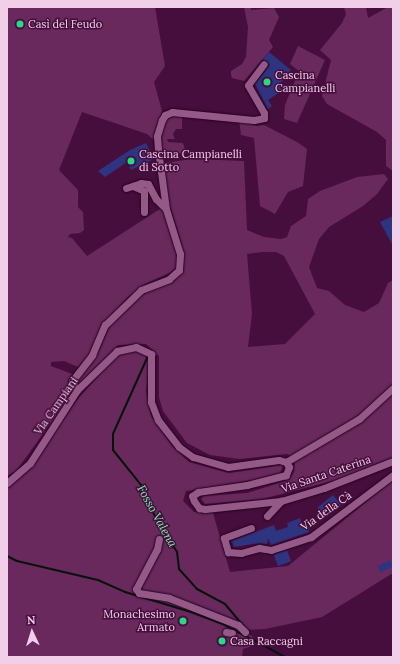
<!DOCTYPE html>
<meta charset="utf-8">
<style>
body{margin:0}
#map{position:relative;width:400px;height:664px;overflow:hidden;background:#460e3c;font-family:Lora,serif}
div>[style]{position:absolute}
.green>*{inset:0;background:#69295d}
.stream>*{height:2px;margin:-1px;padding:0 1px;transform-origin:1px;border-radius:1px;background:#06130b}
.building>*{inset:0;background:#2f3481;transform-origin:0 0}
.round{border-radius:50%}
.roads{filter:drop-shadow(0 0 1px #25001f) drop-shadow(0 0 1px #25001f)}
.minor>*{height:7px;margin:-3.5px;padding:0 3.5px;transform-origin:3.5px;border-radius:3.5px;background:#955988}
.dots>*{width:11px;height:11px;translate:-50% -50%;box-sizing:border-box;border:2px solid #460e3c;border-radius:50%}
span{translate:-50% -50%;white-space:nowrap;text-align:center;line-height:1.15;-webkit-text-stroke:3px #460e3c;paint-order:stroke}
.poi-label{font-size:11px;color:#f1cfe8}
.left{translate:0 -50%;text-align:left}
.right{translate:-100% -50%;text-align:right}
.street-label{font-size:11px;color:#f1cfe8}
.water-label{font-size:12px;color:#71f3a8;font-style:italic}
.frame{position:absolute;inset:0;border:8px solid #f1cfe8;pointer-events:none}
.north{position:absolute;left:12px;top:612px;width:40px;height:40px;-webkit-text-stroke:3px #460e3c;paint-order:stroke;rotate:356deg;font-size:11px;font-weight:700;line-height:16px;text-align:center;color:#f1cfe8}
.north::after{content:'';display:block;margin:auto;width:14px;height:18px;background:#f1cfe8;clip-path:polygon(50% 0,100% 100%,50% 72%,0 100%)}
</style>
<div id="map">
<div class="green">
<i style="clip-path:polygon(7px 7px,155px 7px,165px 66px,154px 82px,162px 111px,155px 141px,147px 134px,82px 112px,59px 170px,78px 190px,78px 207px,83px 212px,84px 230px,80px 233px,70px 234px,68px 237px,72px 238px,87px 256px,163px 207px,179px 255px,178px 266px,171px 272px,145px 284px,128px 297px,103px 323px,90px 354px,78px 367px,64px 361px,51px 362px,51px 366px,72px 374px,68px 380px,72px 394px,16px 471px,7px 476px)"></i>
<i style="clip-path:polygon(244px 7px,251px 7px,251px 10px,274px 8px,279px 17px,269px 40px,273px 47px,244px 81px,232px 78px,231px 75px,231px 71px,242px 64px,246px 57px,248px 27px)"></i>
<i style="clip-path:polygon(344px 7px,366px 7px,368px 18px,388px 7px,393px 7px,393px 171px,386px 166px,386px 140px,377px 132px,327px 104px,322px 96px,331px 60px,320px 50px,342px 23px,346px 14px)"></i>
<i style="clip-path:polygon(298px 46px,325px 60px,297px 123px,284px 119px,285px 105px,299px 71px,290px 64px)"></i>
<i style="clip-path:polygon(173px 114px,240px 120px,243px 121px,256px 126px,264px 125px,297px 142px,307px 149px,303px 186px,288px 192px,275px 214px,260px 206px,254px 138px,241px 135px,239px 120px,182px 116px,182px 129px,176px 129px,173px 134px,175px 139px,167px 139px,168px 142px,183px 143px,186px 153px,162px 155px,161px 127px,165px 117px)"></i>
<i style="clip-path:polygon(evenodd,194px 159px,244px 161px,247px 230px,264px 237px,281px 239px,287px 237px,291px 226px,306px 216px,308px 199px,320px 191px,357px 177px,384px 174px,388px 179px,377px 194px,363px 206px,329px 227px,319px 239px,309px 267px,317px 288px,329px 291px,345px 305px,364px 312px,379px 303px,388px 283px,393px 280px,393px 457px,340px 479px,262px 499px,205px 504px,201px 499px,204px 496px,247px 493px,289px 480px,294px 472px,295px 458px,287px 454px,240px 459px,210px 455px,187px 443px,163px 411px,159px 397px,159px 356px,146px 344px,118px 345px,80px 384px,76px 379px,99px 351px,110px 325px,138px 297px,153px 288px,173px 282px,184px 269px,182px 245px,169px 202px,162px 163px,194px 159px,262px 252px,276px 252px,284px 256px,315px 314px,285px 344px,248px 347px,252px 314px,247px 254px,262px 252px)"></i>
<i style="clip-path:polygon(128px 350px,143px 352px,149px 361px,146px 392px,151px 416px,172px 446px,189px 462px,229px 473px,283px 465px,280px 473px,257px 479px,186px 491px,183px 501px,194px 512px,213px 513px,230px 572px,288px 566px,393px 480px,393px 573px,322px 617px,265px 629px,242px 630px,252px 636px,255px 645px,243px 649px,242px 657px,7px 657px,7px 486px,26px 473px,77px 400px,116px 356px)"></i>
</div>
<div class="stream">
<i style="left:148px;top:356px;width:85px;rotate:114.2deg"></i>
<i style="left:113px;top:434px;width:16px;rotate:90deg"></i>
<i style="left:113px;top:450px;width:45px;rotate:51.3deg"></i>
<i style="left:141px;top:485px;width:39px;rotate:66deg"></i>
<i style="left:157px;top:521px;width:37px;rotate:57deg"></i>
<i style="left:177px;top:552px;width:17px;rotate:83deg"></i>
<i style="left:179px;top:569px;width:27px;rotate:48deg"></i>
<i style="left:197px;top:589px;width:32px;rotate:28deg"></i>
<i style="left:225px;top:604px;width:31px;rotate:50deg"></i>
<i style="left:7px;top:556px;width:11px;rotate:27deg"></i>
<i style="left:17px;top:561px;width:83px;rotate:13.2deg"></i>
<i style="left:98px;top:580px;width:30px;rotate:24deg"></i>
<i style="left:125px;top:592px;width:69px;rotate:16.9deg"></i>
<i style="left:191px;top:612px;width:34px;rotate:21deg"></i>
<i style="left:223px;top:624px;width:70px;rotate:28deg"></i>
</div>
<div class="building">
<i style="clip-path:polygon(269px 52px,291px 70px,279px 85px,283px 90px,268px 100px,272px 106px,268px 109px,255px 84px,270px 65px,263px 59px)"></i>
<i style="clip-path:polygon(146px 143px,154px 159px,131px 170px,127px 162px,105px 177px,98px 171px,130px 150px)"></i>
<i style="clip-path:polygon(393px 216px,393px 246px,380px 222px)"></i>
<i style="left:333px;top:495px;width:13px;height:20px;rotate:51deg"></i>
<i style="clip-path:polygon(300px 518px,303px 527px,309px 526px,309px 532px,271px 545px,268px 538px,267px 544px,260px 543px,234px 547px,232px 541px,274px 525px,276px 531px,288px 527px,287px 523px)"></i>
<i style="left:287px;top:550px;width:12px;height:14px;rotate:70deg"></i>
<i style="left:390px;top:560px;width:7px;height:14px;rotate:63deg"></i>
<i class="round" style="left:216.5px;top:635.5px;width:11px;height:11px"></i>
</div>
<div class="roads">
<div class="minor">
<i style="left:133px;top:186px;width:12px;rotate:24deg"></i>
<i style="left:144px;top:191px;width:21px;rotate:90deg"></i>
<i style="left:126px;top:188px;width:16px;rotate:-18deg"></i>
<i style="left:141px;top:183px;width:7px;rotate:8deg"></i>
<i style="left:148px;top:184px;width:17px;rotate:62deg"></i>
<i style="left:156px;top:199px;width:14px;rotate:45deg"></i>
<i style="left:77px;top:390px;width:10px;rotate:-119deg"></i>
<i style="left:72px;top:381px;width:33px;rotate:-52deg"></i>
<i style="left:92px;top:355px;width:33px;rotate:-67deg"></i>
<i style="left:105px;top:325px;width:50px;rotate:-44.2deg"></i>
<i style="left:141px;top:290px;width:30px;rotate:-21deg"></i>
<i style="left:169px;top:279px;width:13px;rotate:-42deg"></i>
<i style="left:179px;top:270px;width:16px;rotate:-86deg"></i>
<i style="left:180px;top:254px;width:47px;rotate:-107.3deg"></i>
<i style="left:166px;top:209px;width:60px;rotate:-97.7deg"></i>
<i style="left:158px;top:150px;width:14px;rotate:-94deg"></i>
<i style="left:157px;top:136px;width:17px;rotate:-73deg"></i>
<i style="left:162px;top:120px;width:6px;rotate:-59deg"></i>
<i style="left:165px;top:115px;width:8px;rotate:-23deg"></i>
<i style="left:172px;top:112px;width:82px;rotate:5.6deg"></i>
<i style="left:254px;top:120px;width:10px;rotate:-11deg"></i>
<i style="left:264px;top:118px;width:5px;rotate:-90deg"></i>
<i style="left:264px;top:113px;width:32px;rotate:-120deg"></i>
<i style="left:248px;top:85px;width:26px;rotate:-53deg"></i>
<i style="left:286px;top:462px;width:6px;rotate:59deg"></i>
<i style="left:289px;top:467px;width:9px;rotate:111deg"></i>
<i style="left:286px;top:475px;width:40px;rotate:165.6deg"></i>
<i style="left:247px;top:485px;width:49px;rotate:171.9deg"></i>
<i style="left:198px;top:492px;width:7px;rotate:146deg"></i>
<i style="left:192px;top:496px;width:5px;rotate:68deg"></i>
<i style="left:194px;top:501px;width:9px;rotate:54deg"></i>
<i style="left:199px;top:508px;width:6px;rotate:9deg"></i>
<i style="left:205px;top:509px;width:76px;rotate:-6deg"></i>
<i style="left:281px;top:501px;width:45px;rotate:-16.8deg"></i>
<i style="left:324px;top:488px;width:74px;rotate:-21.4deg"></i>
<i style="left:286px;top:462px;width:85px;rotate:-30.5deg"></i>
<i style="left:359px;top:419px;width:46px;rotate:-42.4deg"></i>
<i style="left:7px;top:483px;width:30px;rotate:-41deg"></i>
<i style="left:30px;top:463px;width:87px;rotate:-57.2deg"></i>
<i style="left:77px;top:390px;width:56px;rotate:-44.3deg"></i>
<i style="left:117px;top:351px;width:19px;rotate:-12deg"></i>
<i style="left:136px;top:347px;width:17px;rotate:25deg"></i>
<i style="left:151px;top:354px;width:48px;rotate:90deg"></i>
<i style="left:151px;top:402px;width:19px;rotate:69deg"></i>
<i style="left:158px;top:420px;width:34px;rotate:52deg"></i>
<i style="left:179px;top:447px;width:17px;rotate:36deg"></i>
<i style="left:193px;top:457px;width:36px;rotate:16deg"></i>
<i style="left:228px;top:467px;width:51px;rotate:-7.8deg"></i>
<i style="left:279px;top:460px;width:7px;rotate:16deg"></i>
<i style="left:267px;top:516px;width:21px;rotate:-47deg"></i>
<i style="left:251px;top:528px;width:29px;rotate:160deg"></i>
<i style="left:224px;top:538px;width:15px;rotate:74deg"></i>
<i style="left:228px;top:552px;width:13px;rotate:4deg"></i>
<i style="left:241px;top:553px;width:19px;rotate:-16deg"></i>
<i style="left:259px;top:548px;width:12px;rotate:9deg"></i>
<i style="left:271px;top:550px;width:42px;rotate:-18deg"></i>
<i style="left:311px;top:537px;width:103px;rotate:-37.1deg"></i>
<i style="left:159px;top:539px;width:10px;rotate:101deg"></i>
<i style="left:157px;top:549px;width:45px;rotate:117.7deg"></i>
<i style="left:136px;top:589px;width:5px;rotate:53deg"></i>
<i style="left:139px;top:593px;width:30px;rotate:9deg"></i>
<i style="left:169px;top:598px;width:74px;rotate:21.4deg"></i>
<i style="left:238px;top:625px;width:10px;rotate:45deg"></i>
<i style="left:226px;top:632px;width:6px;rotate:9deg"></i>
</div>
</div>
<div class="dots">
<i style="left:20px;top:24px;background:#2cd884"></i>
<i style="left:267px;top:82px;background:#2cd884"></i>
<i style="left:131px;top:161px;background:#2cd884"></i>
<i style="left:183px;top:621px;background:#2cd884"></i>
<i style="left:222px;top:641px;background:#2cd884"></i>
</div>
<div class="poi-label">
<span class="left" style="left:28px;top:24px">Casì del Feudo</span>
<span class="left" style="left:275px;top:82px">Cascina<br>Campianelli</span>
<span class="left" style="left:139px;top:161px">Cascina Campianelli<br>di Sotto</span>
<span class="right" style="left:175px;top:621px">Monachesimo<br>Armato</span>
<span class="left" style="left:230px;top:641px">Casa Raccagni</span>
</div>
<div class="street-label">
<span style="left:56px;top:406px;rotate:-55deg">Via Campiani</span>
<span style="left:326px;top:474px;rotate:-19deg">Via Santa Caterina</span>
<span style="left:326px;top:511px;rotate:-35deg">Via della Cà</span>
</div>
<div class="water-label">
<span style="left:157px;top:516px;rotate:61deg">Fosso Valena</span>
</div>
<div class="frame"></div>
<div class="north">N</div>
</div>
